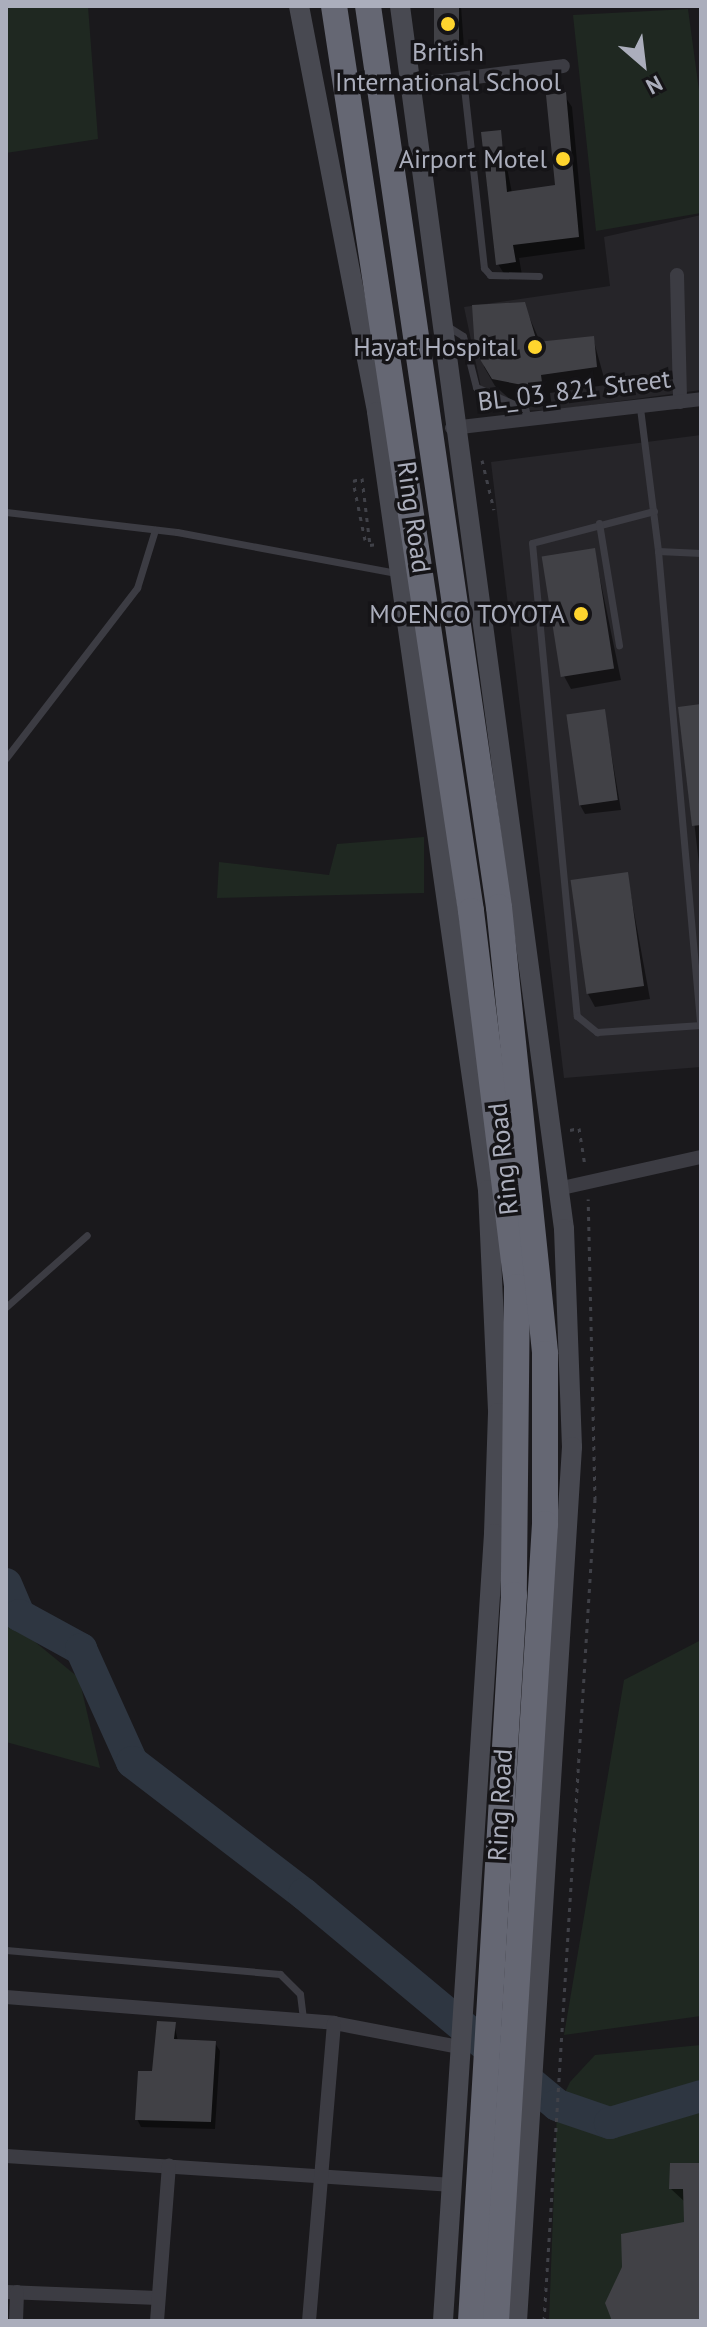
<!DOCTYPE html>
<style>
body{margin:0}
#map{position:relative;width:707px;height:2327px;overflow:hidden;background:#1a191c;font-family:"PT Sans",sans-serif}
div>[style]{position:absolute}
.built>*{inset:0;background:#262529}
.green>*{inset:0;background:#1f2821}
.shadow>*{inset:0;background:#0007}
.river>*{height:32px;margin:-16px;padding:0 16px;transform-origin:16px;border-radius:16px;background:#2e3641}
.building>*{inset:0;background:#414146;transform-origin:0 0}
.path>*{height:3px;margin-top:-1.5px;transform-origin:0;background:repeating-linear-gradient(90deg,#404148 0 4px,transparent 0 10px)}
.lane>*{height:7px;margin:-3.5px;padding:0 3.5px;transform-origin:3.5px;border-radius:3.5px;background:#3c3c43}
.street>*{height:14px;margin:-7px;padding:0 7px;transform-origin:7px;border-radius:7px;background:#3c3c43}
.secondary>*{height:20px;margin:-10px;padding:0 10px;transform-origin:10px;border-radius:10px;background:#484951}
.highway>*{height:26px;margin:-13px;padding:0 13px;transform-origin:13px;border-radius:13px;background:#656773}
.dots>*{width:22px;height:22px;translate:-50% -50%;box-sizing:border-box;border:4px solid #151417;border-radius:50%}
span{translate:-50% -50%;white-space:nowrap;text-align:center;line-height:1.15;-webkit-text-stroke:7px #151417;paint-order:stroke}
.poi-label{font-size:26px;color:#abaebc}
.right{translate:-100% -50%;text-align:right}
.street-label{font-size:26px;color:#abaebc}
.frame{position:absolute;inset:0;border:8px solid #abaebc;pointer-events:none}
.north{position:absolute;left:603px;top:24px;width:80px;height:80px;-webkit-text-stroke:6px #151417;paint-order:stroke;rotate:152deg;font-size:22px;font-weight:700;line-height:32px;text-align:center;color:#abaebc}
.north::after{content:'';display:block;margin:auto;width:28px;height:36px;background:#abaebc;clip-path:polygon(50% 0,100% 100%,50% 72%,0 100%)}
</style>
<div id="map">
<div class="built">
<i style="clip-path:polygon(701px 215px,701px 390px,555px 410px,486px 411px,464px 307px,610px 286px,604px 237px)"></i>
<i style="clip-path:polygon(701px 435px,701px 1067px,564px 1078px,491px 462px)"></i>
</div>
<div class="green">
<i style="clip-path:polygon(6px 6px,88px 6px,98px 139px,6px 153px)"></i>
<i style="clip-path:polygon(688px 9px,701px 105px,701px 213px,596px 231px,573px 15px)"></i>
<i style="clip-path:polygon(424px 837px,424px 893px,217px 898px,219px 862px,329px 875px,337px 844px)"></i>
<i style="clip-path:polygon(6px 1618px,79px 1678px,100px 1768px,6px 1742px)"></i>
<i style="clip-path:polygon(701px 1640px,701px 2016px,564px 2035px,624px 1680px)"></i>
<i style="clip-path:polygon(701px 2045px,701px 2321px,549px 2321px,557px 2109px,570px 2082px,595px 2055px)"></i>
</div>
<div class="shadow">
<i style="clip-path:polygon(436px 6px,461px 6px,464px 48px,443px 50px)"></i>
<i style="clip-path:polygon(564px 95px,572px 107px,585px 249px,519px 258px,522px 275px,506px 277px,498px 264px,500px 132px,512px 193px,558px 187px)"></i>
<i style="clip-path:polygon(524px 305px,541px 344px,593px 338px,606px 385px,550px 393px,552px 407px,513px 402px,495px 386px,484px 367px,475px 307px)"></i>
<i style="clip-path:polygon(594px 550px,621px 680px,571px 689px,564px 676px)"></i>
<i style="clip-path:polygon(701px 706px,701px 881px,681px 709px)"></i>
<i style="clip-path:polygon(604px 711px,621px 810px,585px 814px,580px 805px)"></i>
<i style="clip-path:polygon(627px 874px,650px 999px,595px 1007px,588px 994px)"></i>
<i style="clip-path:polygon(174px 2024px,178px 2041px,215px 2043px,220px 2051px,215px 2129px,141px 2127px,137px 2119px)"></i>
<i style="clip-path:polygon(701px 2165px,701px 2321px,615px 2321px,686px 2224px,685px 2202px,671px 2189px)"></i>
</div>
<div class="river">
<i style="left:6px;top:1584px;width:34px;rotate:67deg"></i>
<i style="left:19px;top:1615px;width:71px;rotate:28.7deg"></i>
<i style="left:81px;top:1649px;width:124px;rotate:65.7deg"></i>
<i style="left:132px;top:1762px;width:217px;rotate:37.5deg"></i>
<i style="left:304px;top:1894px;width:329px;rotate:39.8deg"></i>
<i style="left:557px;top:2105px;width:56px;rotate:18.8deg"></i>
<i style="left:610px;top:2123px;width:95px;rotate:-16.5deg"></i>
</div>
<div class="building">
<i style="left:434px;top:6px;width:25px;height:39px"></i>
<i style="clip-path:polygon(566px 92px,579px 237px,513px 245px,516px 262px,496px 265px,481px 132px,501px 130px,507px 192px,555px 185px,546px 95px)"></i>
<i style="clip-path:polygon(525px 302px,537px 342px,594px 336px,597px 367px,541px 375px,543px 389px,492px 379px,475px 351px,472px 305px)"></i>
<i style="left:595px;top:548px;width:122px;height:54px;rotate:81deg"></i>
<i style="clip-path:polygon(701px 704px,701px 825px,692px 826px,678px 707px)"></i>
<i style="left:605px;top:709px;width:92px;height:39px;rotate:82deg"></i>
<i style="left:628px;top:872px;width:115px;height:58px;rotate:82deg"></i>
<i style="clip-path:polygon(157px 2021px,176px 2022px,174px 2039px,216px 2041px,211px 2122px,135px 2120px,138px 2071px,152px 2071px)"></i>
<i style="clip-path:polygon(670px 2163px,701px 2163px,701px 2321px,612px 2321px,605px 2303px,622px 2267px,621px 2234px,684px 2222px,683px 2189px,669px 2189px)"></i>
</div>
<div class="path">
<i style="left:482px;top:460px;width:51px;rotate:76.5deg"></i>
<i style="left:365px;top:540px;width:60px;rotate:-101.5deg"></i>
<i style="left:353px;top:481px;width:9px;rotate:-18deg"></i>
<i style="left:362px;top:478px;width:67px;rotate:83.2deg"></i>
<i style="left:370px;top:545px;width:7px;rotate:-8deg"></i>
<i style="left:570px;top:1130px;width:9px;rotate:-13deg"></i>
<i style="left:579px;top:1128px;width:39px;rotate:81deg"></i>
<i style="left:544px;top:2321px;width:823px;rotate:-86.45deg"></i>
<i style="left:595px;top:1500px;width:301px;rotate:-91.3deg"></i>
</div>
<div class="lane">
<i style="left:463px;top:78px;width:191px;rotate:83.7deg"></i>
<i style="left:484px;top:268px;width:9px;rotate:49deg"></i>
<i style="left:490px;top:275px;width:49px;rotate:1.2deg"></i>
<i style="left:444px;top:324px;width:22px;rotate:32deg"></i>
<i style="left:463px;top:336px;width:53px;rotate:75.7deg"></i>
<i style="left:476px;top:387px;width:54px;rotate:24.2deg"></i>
<i style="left:525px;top:409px;width:12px;rotate:70deg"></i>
<i style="left:640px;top:408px;width:144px;rotate:82.8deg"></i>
<i style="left:658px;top:551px;width:43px;rotate:2.7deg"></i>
<i style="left:654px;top:511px;width:126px;rotate:165.3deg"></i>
<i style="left:532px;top:543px;width:475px;rotate:84.6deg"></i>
<i style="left:577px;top:1016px;width:26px;rotate:39deg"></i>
<i style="left:597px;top:1032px;width:104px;rotate:-3.9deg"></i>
<i style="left:6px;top:512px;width:172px;rotate:6.7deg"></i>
<i style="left:177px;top:532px;width:223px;rotate:10.6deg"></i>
<i style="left:599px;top:523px;width:124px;rotate:80.7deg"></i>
<i style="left:658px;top:551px;width:476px;rotate:84.9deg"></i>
<i style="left:6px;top:758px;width:215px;rotate:-52.4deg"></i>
<i style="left:137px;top:588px;width:61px;rotate:-72.8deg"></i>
<i style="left:6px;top:1307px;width:108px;rotate:-41.6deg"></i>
<i style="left:6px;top:1950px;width:275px;rotate:5deg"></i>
<i style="left:280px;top:1974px;width:28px;rotate:45deg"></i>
<i style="left:300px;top:1994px;width:26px;rotate:83deg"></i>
</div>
<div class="street">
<i style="left:411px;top:85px;width:153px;rotate:-7.1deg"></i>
<i style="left:677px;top:275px;width:127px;rotate:88.6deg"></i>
<i style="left:452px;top:428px;width:251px;rotate:-6.6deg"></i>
<i style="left:562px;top:1188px;width:142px;rotate:-12.6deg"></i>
<i style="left:6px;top:1997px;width:329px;rotate:4.5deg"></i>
<i style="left:334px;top:2023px;width:132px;rotate:10.9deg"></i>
<i style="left:6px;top:2156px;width:448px;rotate:3.7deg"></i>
<i style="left:6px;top:2292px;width:152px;rotate:2.3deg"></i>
<i style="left:16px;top:2321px;width:29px;rotate:-88deg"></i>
<i style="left:157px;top:2321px;width:156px;rotate:-85.6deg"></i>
<i style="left:309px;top:2321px;width:299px;rotate:-85.2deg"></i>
</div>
<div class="secondary">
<i style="left:299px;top:6px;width:413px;rotate:79.1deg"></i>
<i style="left:377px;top:412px;width:786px;rotate:81.88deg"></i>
<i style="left:488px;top:1190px;width:223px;rotate:87.4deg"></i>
<i style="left:498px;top:1413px;width:121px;rotate:91.9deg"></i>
<i style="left:494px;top:1534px;width:789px;rotate:93.71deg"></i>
<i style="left:400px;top:6px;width:1234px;rotate:82.36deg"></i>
<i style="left:564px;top:1229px;width:218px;rotate:87.9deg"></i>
<i style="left:572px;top:1447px;width:876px;rotate:93.6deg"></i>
</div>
<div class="highway">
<i style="left:334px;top:6px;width:915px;rotate:81.39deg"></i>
<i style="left:471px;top:911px;width:379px;rotate:83deg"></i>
<i style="left:517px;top:1287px;width:308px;rotate:90.6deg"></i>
<i style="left:514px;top:1595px;width:727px;rotate:93.39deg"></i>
<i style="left:368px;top:6px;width:910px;rotate:81.73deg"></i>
<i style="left:499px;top:907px;width:449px;rotate:84.1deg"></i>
<i style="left:545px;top:1354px;width:170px;rotate:90deg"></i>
<i style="left:545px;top:1524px;width:799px;rotate:93.52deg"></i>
</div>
<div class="dots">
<i style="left:448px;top:24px;background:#ffd52e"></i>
<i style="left:563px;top:159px;background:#ffd52e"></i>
<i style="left:535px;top:347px;background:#ffd52e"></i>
<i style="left:581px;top:614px;background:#ffd52e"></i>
</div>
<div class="poi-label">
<span style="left:448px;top:67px">British<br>International School</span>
<span class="right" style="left:547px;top:159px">Airport Motel</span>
<span class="right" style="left:517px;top:347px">Hayat Hospital</span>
<span class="right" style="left:565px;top:614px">MOENCO TOYOTA</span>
</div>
<div class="street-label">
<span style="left:574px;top:390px;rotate:-7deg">BL_03_821 Street</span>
<span style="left:414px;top:517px;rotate:82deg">Ring Road</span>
<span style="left:503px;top:1159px;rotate:-96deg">Ring Road</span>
<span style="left:500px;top:1805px;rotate:-87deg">Ring Road</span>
</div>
<div class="frame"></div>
<div class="north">N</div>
</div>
